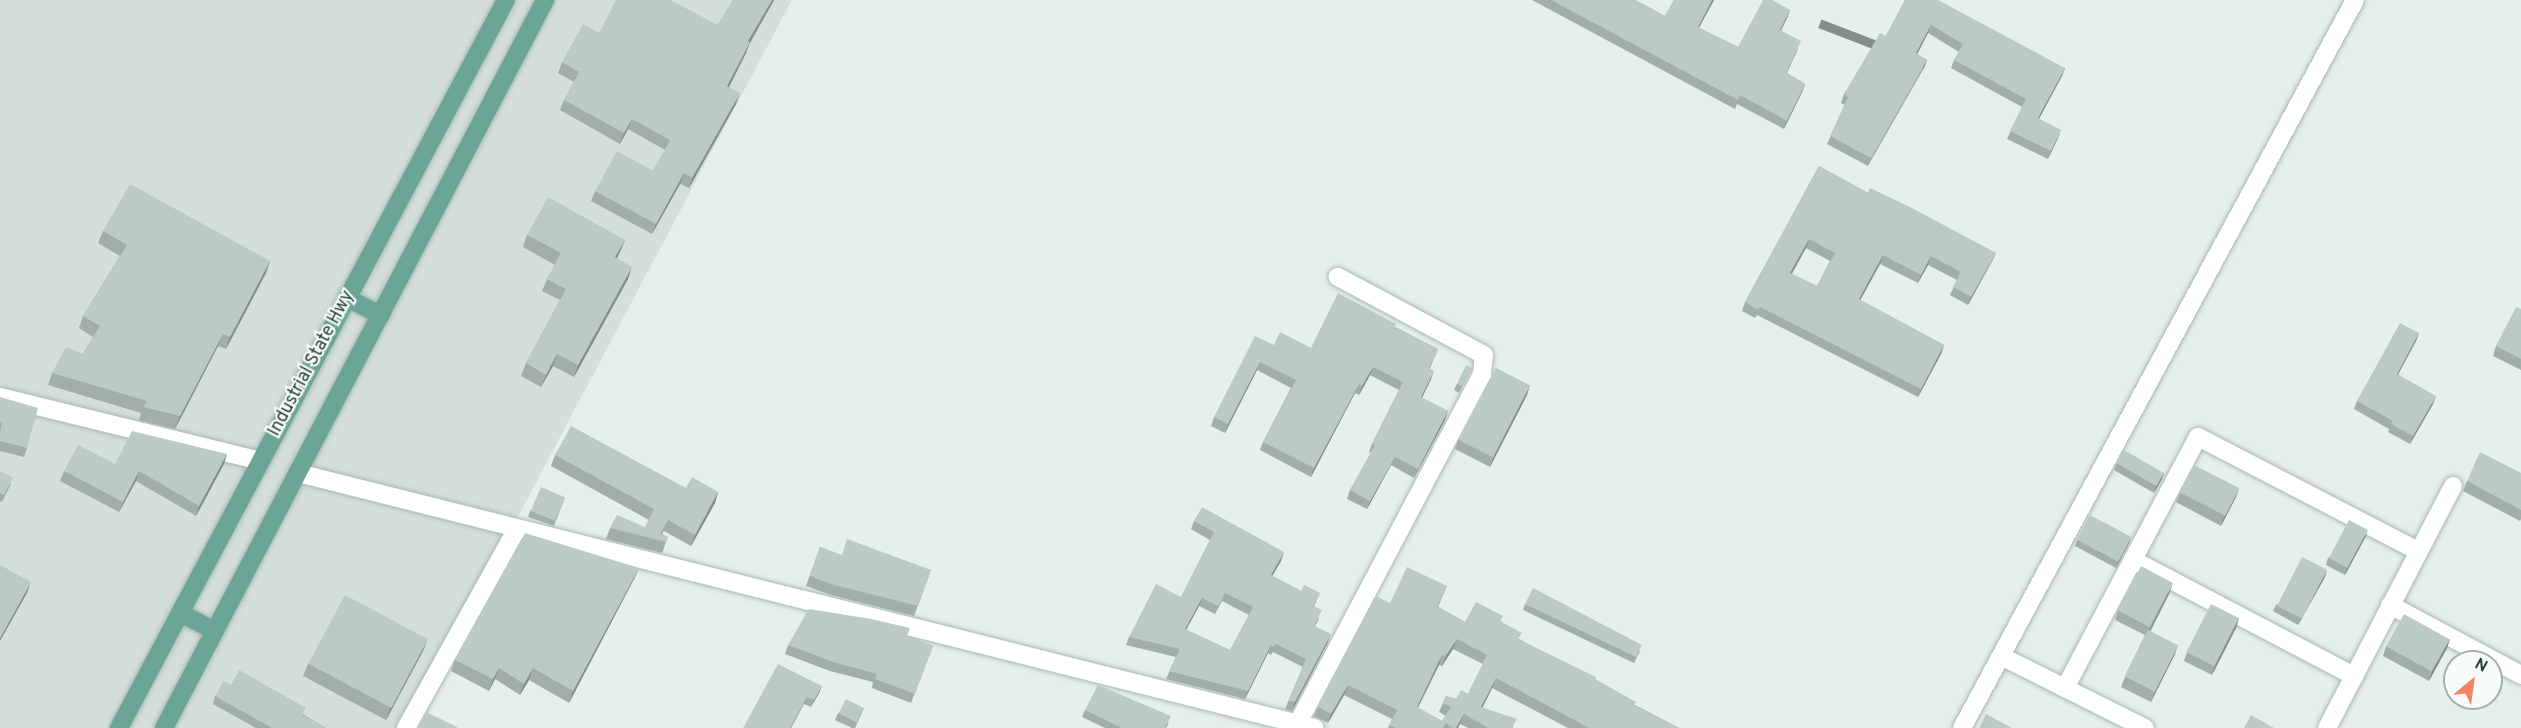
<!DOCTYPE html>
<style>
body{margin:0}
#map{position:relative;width:2521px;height:728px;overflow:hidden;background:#e6efeb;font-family:Overpass,sans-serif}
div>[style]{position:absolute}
.built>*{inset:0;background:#d4dfda}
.roads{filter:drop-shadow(0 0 2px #a8b8b2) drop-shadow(0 0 2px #a8b8b2)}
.minor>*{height:18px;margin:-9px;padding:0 9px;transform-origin:9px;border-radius:9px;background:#fff}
.major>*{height:18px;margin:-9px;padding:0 9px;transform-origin:9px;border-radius:9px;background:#6aa596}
.wall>*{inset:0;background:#a1aea9}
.shaded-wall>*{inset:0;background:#838d89;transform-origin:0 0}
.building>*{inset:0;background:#bbcac4;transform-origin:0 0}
span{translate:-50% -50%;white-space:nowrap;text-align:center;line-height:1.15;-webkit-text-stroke:4.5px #f7fbf9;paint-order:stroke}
.street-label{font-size:18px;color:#24423a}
.north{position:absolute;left:2443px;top:650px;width:60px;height:60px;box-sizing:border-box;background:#f7fbf9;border:2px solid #a3b1ad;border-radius:50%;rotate:29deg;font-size:16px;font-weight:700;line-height:24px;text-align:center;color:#24423a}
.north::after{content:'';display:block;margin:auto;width:21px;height:27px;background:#f4845f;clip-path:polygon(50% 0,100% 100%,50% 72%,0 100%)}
</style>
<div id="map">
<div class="built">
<i style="clip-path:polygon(0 0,792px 0,507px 537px,403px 728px,0 728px)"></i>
</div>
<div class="roads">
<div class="minor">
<i style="left:0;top:397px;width:268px;rotate:13.8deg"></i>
<i style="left:298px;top:473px;width:1048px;rotate:14.08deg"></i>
<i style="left:2133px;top:560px;width:250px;rotate:27.7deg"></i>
<i style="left:2390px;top:605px;width:149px;rotate:28.1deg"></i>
<i style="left:2001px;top:656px;width:161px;rotate:26.6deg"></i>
<i style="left:2065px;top:688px;width:284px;rotate:-62.1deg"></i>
<i style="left:2198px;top:437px;width:248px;rotate:27.4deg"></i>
<i style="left:1298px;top:723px;width:395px;rotate:-62.2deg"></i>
<i style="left:1482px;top:374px;width:19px;rotate:-84deg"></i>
<i style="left:1484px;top:355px;width:166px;rotate:-151.9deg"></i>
<i style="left:406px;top:728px;width:227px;rotate:-60.9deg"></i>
<i style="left:1962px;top:728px;width:827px;rotate:-61.64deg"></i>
<i style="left:2327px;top:728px;width:273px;rotate:-62.5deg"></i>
</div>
<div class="major">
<i style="left:347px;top:298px;width:38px;rotate:27deg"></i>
<i style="left:180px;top:613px;width:39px;rotate:27deg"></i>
<i style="left:119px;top:728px;width:824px;rotate:-62.01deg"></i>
<i style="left:164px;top:728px;width:822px;rotate:-62.37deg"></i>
</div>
</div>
<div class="wall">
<i style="clip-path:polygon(733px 0,774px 0,750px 42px,746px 53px,729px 87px,736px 104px,689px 188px,680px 184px,652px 234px,591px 201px,595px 191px,653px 171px,665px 150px,628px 129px,620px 144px,560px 110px,564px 100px,574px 82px,558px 73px,562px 62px,599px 33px,718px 25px)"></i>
<i style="clip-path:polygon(1532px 0,1635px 0,1665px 16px,1674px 0,1714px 0,1699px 28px,1738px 47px,1790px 10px,1787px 18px,1781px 30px,1798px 49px,1787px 73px,1805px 84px,1802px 92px,1784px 129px,1737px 104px,1735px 109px)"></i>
<i style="clip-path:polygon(1905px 0,2065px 68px,2062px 76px,2039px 119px,2058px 138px,2048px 159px,2007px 139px,2022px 107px,1951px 68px,1954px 60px,1959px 52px,1928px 33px,1917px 54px,1927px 60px,1924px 68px,1868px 166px,1827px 144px,1845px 105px,1841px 103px,1844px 94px,1886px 36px)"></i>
<i style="clip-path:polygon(evenodd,1819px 166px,1868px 193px,1996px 253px,1992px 261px,1968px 305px,1950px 295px,1957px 280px,1928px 265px,1918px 283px,1880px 264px,1860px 300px,1944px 345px,1941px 354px,1918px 397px,1757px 315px,1755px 318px,1742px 311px,1745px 302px,1819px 166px,1806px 248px,1830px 261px,1817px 286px,1792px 274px,1806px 248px)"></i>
<i style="clip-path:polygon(103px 231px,270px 261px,266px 273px,226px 349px,218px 346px,175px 429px,139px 420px,141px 413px,48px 385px,52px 373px,83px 354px,93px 337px,79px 328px,83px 316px,120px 256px,98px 243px)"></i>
<i style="clip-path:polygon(527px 235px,625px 240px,617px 258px,628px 279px,574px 377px,553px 366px,541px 387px,521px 376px,526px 363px,560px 300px,542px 291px,547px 279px,555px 265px,523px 247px)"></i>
<i style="clip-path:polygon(2521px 309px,2521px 370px,2493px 356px,2496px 346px)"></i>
<i style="clip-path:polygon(1395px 327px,1438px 349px,1430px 368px,1431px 379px,1422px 398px,1448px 411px,1445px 420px,1414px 478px,1391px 465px,1367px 509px,1347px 499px,1350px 490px,1371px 453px,1369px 452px,1372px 444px,1399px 390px,1370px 375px,1359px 395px,1355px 393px,1311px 477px,1260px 450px,1263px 442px,1291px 388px,1257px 370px,1225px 433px,1211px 426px,1214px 417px,1274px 345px,1311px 348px)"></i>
<i style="clip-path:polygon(2419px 333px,2416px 341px,2398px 374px,2433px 404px,2410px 444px,2388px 432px,2389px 429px,2354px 409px,2357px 401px)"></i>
<i style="clip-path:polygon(1472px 368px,1459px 393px,1454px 390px,1457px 384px)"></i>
<i style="clip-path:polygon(1527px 395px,1490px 467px,1455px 449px,1458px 440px)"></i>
<i style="clip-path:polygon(0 397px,27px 448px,24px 457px,0 451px)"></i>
<i style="clip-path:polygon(227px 454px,224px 464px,196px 516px,136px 481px,119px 512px,60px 481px,64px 471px,115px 464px)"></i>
<i style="clip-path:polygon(555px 455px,686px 488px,718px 492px,715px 503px,691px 546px,664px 531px,662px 534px,668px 537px,662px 553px,606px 539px,610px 528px,645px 527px,649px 520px,551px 466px)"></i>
<i style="clip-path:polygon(2117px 463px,2164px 473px,2162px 479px,2154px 493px,2114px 470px)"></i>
<i style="clip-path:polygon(0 471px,11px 484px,2px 502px,0 501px)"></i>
<i style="clip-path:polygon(2521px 473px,2521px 519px,2520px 521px,2463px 491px,2467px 481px)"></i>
<i style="clip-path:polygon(2239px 488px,2236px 497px,2221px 526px,2176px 502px,2180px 493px)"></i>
<i style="clip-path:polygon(565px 497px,554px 526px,528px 517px,530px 511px)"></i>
<i style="clip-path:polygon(evenodd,1194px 521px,1281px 561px,1272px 576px,1301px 591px,1320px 593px,1314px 606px,1319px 619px,1315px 626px,1328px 642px,1292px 711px,1285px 709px,1303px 667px,1273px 652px,1271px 655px,1268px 653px,1245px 699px,1166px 679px,1176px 657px,1126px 645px,1129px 637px,1181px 597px,1210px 540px,1191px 529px,1194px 521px,1222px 601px,1249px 615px,1230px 650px,1186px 630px,1199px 606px,1215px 614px,1222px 601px)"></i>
<i style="clip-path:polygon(2366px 536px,2345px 575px,2326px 565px,2328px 558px)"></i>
<i style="clip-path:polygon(2131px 537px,2129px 543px,2116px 568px,2075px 546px,2077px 540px)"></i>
<i style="clip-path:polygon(820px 547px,841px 555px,931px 570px,914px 616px,831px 595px,806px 586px)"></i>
<i style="clip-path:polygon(639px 568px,634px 579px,569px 703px,529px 680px,520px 695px,495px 679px,489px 691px,451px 671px,455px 660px)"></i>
<i style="clip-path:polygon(2325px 577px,2298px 625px,2273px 611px,2276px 605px)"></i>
<i style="clip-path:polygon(evenodd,1447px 586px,1438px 607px,1465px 622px,1501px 621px,1519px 639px,1595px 680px,1635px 705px,1679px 728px,1568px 728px,1492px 688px,1482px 708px,1514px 728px,1468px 728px,1460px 724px,1458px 728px,1388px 728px,1392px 719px,1344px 695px,1328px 723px,1314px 716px,1318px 707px,1390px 603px,1447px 586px,1453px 649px,1483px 664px,1468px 694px,1456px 699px,1446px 696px,1439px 712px,1446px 716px,1442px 721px,1418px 708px,1439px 665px,1442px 666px,1453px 649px)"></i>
<i style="clip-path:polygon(2170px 592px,2150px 631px,2175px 654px,2151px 702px,2121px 687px,2125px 677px,2145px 635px,2115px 620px,2118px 610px)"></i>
<i style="clip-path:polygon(1525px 604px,1640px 651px,1634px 663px,1523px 610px)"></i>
<i style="clip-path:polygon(2239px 618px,2236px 628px,2212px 675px,2184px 661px,2187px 652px)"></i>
<i style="clip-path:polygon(907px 636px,933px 646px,911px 703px,872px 688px,873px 682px,830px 671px,785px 654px,788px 645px)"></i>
<i style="clip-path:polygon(2450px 639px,2447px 648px,2429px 681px,2383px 656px,2386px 646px)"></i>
<i style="clip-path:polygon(423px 651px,386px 720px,303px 676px,308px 664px)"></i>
<i style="clip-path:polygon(231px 685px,304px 715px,326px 728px,256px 728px,213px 704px,215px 696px)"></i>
<i style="clip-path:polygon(822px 686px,819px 693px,811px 707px,804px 704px,743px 728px)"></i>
<i style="clip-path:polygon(864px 708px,855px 728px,852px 728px,835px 720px,838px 713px)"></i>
<i style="clip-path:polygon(1085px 710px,1169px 723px,1166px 728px,1105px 728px,1082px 717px)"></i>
</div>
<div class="shaded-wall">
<i style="clip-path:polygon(772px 0,774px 0,745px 52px,748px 41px)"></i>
<i style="clip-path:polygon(1712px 0,1714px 0,1694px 36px,1698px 27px)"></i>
<i style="clip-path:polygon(1790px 10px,1787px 18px,1777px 38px,1780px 30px)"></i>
<i style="clip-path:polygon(1931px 25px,1928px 33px,1913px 62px,1916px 53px)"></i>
<i style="clip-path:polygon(750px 42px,746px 53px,724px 97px,727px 86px)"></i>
<i style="left:1927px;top:60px;width:9px;height:113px;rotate:111deg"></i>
<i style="clip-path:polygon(2065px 68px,2062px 76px,2035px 126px,2038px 118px)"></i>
<i style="clip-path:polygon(1805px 84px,1802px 92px,1784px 129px,1787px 121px)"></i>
<i style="clip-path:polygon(740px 93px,736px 104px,689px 188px,692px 178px)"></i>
<i style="clip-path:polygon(632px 119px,628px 129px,620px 144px,624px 133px)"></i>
<i style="clip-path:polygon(2061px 130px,2058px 138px,2048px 159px,2051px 151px)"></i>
<i style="clip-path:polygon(684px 173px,680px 184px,652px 234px,656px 224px)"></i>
<i style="clip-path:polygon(1809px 239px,1806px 248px,1787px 281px,1790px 273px)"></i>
<i style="clip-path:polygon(625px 240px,620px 252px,611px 269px,615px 257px)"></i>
<i style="clip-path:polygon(1996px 253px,1992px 261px,1968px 305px,1971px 297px)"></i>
<i style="clip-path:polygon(1883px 255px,1880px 264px,1856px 308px,1859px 299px)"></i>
<i style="clip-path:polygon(1931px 256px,1928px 265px,1918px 283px,1921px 275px)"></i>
<i style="clip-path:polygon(270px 261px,266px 273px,226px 349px,230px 337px)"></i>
<i style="clip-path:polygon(632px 267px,628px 279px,574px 377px,578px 365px)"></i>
<i style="clip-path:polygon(2419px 333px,2416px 341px,2394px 382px,2397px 374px)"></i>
<i style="clip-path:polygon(223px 334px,218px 346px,175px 429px,180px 416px)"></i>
<i style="clip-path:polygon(1944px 345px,1941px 354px,1918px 397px,1921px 389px)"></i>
<i style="clip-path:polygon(557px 354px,553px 366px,541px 387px,546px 375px)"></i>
<i style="clip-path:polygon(1260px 362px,1257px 370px,1225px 433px,1228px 424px)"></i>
<i style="clip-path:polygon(1373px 367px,1370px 375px,1359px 395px,1362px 386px)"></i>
<i style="clip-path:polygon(1434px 371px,1431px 379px,1418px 406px,1421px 397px)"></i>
<i style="clip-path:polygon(1359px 384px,1355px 393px,1311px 477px,1314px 468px)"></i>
<i style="clip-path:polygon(1530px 385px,1527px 395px,1490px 467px,1493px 458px)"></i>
<i style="clip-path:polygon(2436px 396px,2433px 404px,2410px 444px,2413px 436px)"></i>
<i style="clip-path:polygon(1448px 411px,1445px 420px,1414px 478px,1418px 469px)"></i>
<i style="clip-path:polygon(227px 454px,224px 464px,196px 516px,199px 506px)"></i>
<i style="clip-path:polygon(1395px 457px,1391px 465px,1367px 509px,1370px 501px)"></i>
<i style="clip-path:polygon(139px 471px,136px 481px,119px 512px,123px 502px)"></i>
<i style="clip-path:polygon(2164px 473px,2162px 479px,2154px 493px,2156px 486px)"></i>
<i style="clip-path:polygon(2239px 488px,2236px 497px,2221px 526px,2224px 517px)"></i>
<i style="clip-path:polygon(718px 492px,715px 503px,691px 546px,695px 535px)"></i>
<i style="clip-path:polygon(2368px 530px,2366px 536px,2345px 575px,2347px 568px)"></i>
<i style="clip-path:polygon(2131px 537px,2129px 543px,2116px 568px,2118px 561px)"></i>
<i style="clip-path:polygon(1284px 552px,1281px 561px,1268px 583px,1271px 575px)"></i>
<i style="clip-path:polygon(639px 568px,634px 579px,569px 703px,573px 691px)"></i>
<i style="clip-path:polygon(2327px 570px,2325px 577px,2298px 625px,2301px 618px)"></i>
<i style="clip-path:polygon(31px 582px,27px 593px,0 641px,0 638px)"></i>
<i style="clip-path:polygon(2173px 583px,2170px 592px,2148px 636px,2151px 627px)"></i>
<i style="clip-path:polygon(1202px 598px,1199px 606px,1182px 637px,1185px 629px)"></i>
<i style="clip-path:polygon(2239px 618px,2236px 628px,2212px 675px,2215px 666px)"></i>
<i style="clip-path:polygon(1331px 634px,1328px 642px,1292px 711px,1295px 702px)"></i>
<i style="clip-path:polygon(428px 639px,423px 651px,386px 720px,390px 708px)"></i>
<i style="clip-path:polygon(1457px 639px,1453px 649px,1442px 666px,1445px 657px)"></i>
<i style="clip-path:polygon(2450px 639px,2447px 648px,2429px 681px,2432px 671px)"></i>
<i style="clip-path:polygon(1271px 645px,1268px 653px,1245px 699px,1248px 691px)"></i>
<i style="clip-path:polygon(2178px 645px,2175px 654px,2151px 702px,2155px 692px)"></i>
<i style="clip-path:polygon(1442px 655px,1439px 665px,1413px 717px,1417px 707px)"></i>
<i style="clip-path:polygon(499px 668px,495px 679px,489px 691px,493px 679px)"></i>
<i style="clip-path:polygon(533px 668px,529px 680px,520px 695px,524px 684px)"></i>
<i style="clip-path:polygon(1496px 678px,1492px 688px,1478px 717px,1481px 707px)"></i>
<i style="clip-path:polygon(1348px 685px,1344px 695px,1328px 723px,1331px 714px)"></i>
<i style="clip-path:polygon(822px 686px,819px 693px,811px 707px,814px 700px)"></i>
<i style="clip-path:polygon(807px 697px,804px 704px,791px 728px,790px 728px)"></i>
<i style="clip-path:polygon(1464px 714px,1460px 724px,1458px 728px,1456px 728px)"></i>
</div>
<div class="building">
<i style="clip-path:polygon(616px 0,670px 0,718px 25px,733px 0,772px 0,748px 41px,750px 42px,727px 86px,740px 93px,692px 178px,684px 173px,656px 224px,595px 191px,617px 151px,653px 171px,670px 140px,632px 119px,624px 133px,564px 100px,579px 72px,562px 62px,583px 24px,599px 33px)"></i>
<i style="clip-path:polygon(1551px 0,1635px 0,1665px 16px,1674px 0,1712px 0,1698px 27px,1738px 47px,1763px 0,1772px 0,1790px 10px,1780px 30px,1801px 41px,1786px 73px,1805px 84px,1787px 121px,1740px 95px,1738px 100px)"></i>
<i style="clip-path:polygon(1905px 0,1938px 0,2065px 68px,2038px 118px,2061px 130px,2051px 151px,2010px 131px,2026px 99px,1954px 60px,1963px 44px,1931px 25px,1916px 53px,1927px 60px,1871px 158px,1830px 136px,1848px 97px,1844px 94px,1880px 33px,1886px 36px)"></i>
<i style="clip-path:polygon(evenodd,1819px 166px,1868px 193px,1870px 188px,1910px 207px,1996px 253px,1971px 297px,1953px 287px,1961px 272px,1931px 256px,1921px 275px,1883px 255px,1859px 299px,1944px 345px,1921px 389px,1760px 307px,1758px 310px,1745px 302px,1819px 166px,1809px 239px,1835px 253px,1817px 286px,1790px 273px,1809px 239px)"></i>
<i style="clip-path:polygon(130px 184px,270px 261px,230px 337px,223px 334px,180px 416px,143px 407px,147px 401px,52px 373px,66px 347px,83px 354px,100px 326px,83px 316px,127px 245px,103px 231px)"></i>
<i style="clip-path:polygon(548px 197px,625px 240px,615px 257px,632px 267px,578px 365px,557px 354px,546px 375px,526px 363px,566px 289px,547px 279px,561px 253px,527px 235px)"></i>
<i style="clip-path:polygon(1338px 293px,1396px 324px,1394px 327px,1438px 349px,1429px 368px,1434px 371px,1421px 397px,1448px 411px,1418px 469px,1395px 457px,1370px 501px,1350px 490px,1375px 445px,1372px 444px,1403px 382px,1373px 367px,1362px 386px,1359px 384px,1314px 468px,1263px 442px,1296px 380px,1260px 362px,1228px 424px,1214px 417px,1255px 336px,1274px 345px,1280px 332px,1311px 348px)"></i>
<i style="clip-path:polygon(2516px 307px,2521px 309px,2521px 359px,2496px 346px)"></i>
<i style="clip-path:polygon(2400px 323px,2419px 333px,2397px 374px,2436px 396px,2413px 436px,2391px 424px,2393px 421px,2357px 401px)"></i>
<i style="clip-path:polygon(1466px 365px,1472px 368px,1462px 386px,1457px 384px)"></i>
<i style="left:1496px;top:368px;width:38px;height:81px;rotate:27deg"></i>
<i style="clip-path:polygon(0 397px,38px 408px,27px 448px,0 441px,0 432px,2px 423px,0 423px)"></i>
<i style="clip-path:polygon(571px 426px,686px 488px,692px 477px,718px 492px,695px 535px,668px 520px,660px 534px,668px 537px,666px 542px,610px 528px,617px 515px,645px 527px,654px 509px,555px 455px)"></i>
<i style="clip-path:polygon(132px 431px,227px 454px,199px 506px,139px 471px,123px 502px,64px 471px,78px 445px,115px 464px)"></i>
<i style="left:2124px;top:450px;width:46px;height:15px;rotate:30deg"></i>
<i style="clip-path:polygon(2480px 452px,2521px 473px,2521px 510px,2467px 481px)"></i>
<i style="left:2194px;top:465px;width:51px;height:31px;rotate:27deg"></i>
<i style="clip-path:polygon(0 471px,13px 478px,4px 495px,0 493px)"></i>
<i style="left:541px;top:487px;width:26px;height:26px;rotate:23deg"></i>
<i style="clip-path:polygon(evenodd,1202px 507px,1284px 552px,1271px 575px,1301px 591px,1304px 585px,1320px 593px,1313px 606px,1322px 610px,1314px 626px,1331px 634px,1295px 702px,1288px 701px,1306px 659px,1276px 644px,1274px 647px,1271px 645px,1248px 691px,1169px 671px,1180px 649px,1129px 637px,1156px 584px,1181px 597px,1214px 532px,1194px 521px,1202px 507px,1225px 593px,1253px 607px,1230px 650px,1185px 629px,1202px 598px,1218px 606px,1225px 593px)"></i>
<i style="left:2090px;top:515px;width:47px;height:28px;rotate:28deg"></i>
<i style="left:2349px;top:520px;width:21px;height:43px;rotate:28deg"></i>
<i style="clip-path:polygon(525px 533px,639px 568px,573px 691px,533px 668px,524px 684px,499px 668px,493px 679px,455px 660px)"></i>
<i style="clip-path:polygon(847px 539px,931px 570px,918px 606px,834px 585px,810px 576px,820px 547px,842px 555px)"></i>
<i style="left:2302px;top:557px;width:28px;height:55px;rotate:27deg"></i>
<i style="clip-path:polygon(0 565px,31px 582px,0 638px)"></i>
<i style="left:2141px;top:566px;width:36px;height:50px;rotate:28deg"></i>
<i style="clip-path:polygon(evenodd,1407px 567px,1447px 586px,1437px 607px,1465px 622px,1476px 602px,1503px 616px,1500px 621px,1522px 633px,1518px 639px,1596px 677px,1595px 679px,1636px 702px,1634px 705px,1679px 728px,1589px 728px,1496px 678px,1481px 707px,1517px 719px,1512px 728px,1488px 728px,1464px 714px,1456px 728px,1453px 728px,1446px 723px,1443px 728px,1396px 728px,1389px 725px,1397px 710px,1348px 685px,1331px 714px,1318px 707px,1376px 596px,1390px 603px,1407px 567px,1457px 639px,1487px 655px,1468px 694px,1461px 690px,1456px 699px,1446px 696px,1443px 703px,1451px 707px,1442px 721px,1417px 707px,1442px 655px,1445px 657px,1457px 639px)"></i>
<i style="clip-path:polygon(1533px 588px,1642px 645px,1636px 657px,1525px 604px)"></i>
<i style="left:345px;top:595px;width:94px;height:78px;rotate:28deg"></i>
<i style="left:2211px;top:604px;width:31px;height:54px;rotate:27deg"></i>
<i style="clip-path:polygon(809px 609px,871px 619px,910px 628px,907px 636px,933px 646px,915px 694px,875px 679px,877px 674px,833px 662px,788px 645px)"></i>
<i style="left:2404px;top:614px;width:52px;height:37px;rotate:29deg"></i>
<i style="left:2148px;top:630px;width:34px;height:52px;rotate:27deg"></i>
<i style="clip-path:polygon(778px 664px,822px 686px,814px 700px,807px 697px,790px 728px,743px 728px)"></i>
<i style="clip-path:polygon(239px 670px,306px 708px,302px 715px,326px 728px,272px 728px,215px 696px,224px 681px,231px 685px)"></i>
<i style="clip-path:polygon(1098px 685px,1171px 716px,1165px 728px,1122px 728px,1085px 710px)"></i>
<i style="left:846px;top:699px;width:20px;height:16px;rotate:27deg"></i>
<i style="clip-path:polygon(426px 712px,457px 727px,457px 728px,418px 728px)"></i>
<i style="clip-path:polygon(1986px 714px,2012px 728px,1979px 728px)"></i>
<i style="clip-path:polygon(2251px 715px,2274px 728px,2244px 728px)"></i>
</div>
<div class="street-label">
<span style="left:312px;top:364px;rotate:-62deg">Industrial State Hwy</span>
</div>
<div class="north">N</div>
</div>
